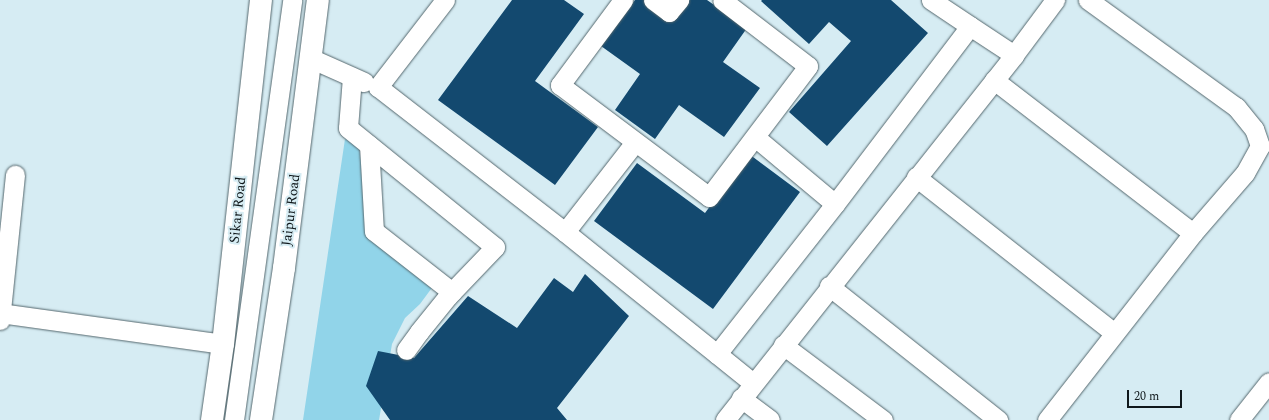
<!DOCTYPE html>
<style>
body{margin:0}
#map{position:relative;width:1269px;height:420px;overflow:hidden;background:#d6ecf3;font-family:Spectral,serif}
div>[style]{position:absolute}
.green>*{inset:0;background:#91d4e9}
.building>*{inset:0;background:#13496f}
.roads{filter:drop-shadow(0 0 1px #54676d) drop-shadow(0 0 1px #54676d)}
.minor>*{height:19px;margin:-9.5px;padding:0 9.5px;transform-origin:9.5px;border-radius:9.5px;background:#fff}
.major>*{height:22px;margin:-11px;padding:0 11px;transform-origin:11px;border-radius:11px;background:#fff}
span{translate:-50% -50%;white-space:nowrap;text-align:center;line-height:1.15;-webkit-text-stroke:4px #d6ecf3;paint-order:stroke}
.street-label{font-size:14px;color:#10181b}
.scale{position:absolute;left:1127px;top:390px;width:55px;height:18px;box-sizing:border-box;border:2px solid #10181b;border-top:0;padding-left:5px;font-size:12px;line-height:14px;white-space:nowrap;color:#10181b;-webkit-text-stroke:3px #d6ecf3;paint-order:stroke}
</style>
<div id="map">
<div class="green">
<i style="clip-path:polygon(345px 139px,359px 147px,362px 167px,368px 235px,434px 285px,420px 304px,405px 318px,392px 344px,379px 420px,303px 420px)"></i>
</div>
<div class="building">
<i style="clip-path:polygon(512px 0,564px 0,584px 14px,535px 81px,598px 127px,555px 185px,438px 100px)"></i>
<i style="clip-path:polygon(635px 0,707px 0,747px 28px,723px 62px,760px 88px,724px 137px,679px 105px,655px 139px,615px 110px,640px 74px,601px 46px)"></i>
<i style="clip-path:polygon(762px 0,891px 0,928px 33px,827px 146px,789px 112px,851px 41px,829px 22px,809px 44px,761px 1px)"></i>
<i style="clip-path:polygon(749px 154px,800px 192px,713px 309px,594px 221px,637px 163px,705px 213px)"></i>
<i style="clip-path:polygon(585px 274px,629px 316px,557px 408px,567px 420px,390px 420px,366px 386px,378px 351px,414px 358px,468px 296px,517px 328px,554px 278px,573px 292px)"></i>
</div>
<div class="roads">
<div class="minor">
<i style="left:445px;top:0;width:110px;rotate:127.6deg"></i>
<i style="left:378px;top:87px;width:237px;rotate:37.8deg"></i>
<i style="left:565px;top:232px;width:195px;rotate:38.8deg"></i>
<i style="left:717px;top:354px;width:191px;rotate:-51.8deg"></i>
<i style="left:835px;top:204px;width:223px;rotate:-52.8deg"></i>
<i style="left:970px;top:26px;width:47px;rotate:-146.3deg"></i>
<i style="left:623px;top:0;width:106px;rotate:126.5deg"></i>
<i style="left:560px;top:85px;width:186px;rotate:36.9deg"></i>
<i style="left:709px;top:197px;width:164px;rotate:-52.9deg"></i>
<i style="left:808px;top:66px;width:108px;rotate:-142.5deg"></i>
<i style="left:653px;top:0;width:20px;rotate:37deg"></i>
<i style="left:669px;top:12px;width:16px;rotate:-50deg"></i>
<i style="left:970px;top:26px;width:53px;rotate:33.4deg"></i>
<i style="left:310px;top:58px;width:59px;rotate:24deg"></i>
<i style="left:352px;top:77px;width:51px;rotate:94.5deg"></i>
<i style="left:348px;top:128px;width:189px;rotate:39deg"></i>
<i style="left:495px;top:247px;width:68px;rotate:133.8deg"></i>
<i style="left:448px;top:296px;width:46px;rotate:128.9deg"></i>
<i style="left:419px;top:332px;width:22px;rotate:126deg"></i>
<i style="left:994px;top:80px;width:251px;rotate:37.6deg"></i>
<i style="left:755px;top:137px;width:104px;rotate:39.9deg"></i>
<i style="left:369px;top:145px;width:86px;rotate:86.7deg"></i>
<i style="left:374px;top:231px;width:99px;rotate:38deg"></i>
<i style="left:916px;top:177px;width:252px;rotate:38.2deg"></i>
<i style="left:565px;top:232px;width:114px;rotate:-52.1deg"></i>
<i style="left:829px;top:286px;width:216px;rotate:38.4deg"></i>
<i style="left:0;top:313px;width:225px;rotate:7.9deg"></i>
<i style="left:0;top:320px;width:146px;rotate:-84.1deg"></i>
<i style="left:783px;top:345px;width:125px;rotate:36.9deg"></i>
<i style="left:717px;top:354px;width:46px;rotate:38.9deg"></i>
<i style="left:741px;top:398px;width:36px;rotate:37deg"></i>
<i style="left:234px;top:420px;width:424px;rotate:-82.1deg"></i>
<i style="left:725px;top:420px;width:466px;rotate:-51.6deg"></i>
<i style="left:1014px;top:55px;width:69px;rotate:-53.3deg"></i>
<i style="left:1047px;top:420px;width:237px;rotate:-52deg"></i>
<i style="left:1193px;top:233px;width:79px;rotate:-49.1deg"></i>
<i style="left:1245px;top:173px;width:31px;rotate:-61deg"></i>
<i style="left:1260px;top:146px;width:18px;rotate:-109deg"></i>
<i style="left:1254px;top:129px;width:28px;rotate:-129deg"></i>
<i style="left:1236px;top:107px;width:183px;rotate:-144.1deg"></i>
<i style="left:1239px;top:420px;width:48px;rotate:-51.7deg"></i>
</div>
<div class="major">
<i style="left:212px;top:420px;width:77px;rotate:-81.8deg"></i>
<i style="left:223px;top:344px;width:346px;rotate:-83.7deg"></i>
<i style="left:261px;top:420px;width:154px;rotate:-81.4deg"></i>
<i style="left:284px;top:268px;width:270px;rotate:-82.8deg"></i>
</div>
</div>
<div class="street-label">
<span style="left:238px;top:210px;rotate:-84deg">Sikar Road</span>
<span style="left:291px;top:210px;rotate:-83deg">Jaipur Road</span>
</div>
<div class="scale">20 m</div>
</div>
